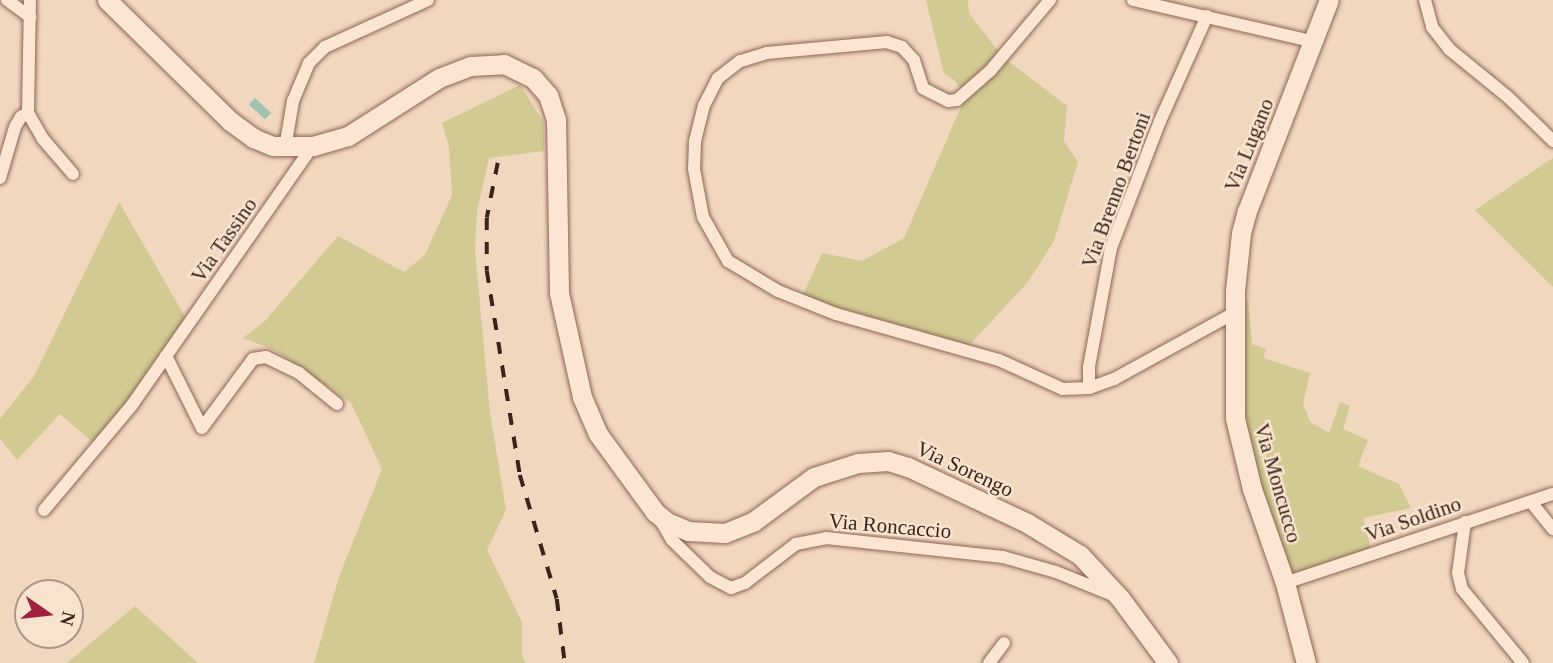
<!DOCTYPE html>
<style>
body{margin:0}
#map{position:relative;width:1553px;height:663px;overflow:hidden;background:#f2d7bf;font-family:Georgia,serif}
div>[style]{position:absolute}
.green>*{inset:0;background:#d1ca92}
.water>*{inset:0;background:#a2c3b2;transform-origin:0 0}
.roads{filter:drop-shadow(0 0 2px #8c6655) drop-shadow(0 0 2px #8c6655)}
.street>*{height:12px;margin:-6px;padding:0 6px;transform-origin:6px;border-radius:6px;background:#fce6d3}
.secondary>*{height:19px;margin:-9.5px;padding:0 9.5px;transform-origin:9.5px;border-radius:9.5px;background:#fce6d3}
.rail>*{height:3.5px;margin-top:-1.75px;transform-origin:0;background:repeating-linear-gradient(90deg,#3a231b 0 12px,transparent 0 24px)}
span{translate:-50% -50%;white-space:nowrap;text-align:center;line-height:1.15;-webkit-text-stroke:5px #f8e3cf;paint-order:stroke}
.street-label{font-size:21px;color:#3a231b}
.north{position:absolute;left:14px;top:579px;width:70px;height:70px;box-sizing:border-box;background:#f8e3cf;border:2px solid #ac9687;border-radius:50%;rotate:104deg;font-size:19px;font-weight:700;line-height:28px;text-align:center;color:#3a231b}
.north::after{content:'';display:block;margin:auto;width:24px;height:32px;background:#a0203e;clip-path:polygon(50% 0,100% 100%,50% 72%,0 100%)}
</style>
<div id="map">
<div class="green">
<i style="clip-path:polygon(926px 0,968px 0,969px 13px,1003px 57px,1067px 106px,1064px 141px,1078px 162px,1054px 241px,1028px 282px,965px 350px,800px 301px,822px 253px,862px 261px,904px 238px,966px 95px,954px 80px,944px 74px)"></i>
<i style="clip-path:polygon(520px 85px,544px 123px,544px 151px,489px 158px,477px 211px,475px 250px,490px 413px,506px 510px,487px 550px,522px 622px,522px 656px,526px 663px,314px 663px,339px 577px,382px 469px,351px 403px,276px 351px,243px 338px,265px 321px,338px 236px,404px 272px,425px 255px,452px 195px,449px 147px,442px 123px)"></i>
<i style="clip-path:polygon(1553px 158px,1553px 287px,1475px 210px)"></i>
<i style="clip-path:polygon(119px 202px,187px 320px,96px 445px,60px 414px,17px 460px,0 439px,0 419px,34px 376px)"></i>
<i style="clip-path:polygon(1248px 300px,1252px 344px,1266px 349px,1263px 358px,1310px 373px,1303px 404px,1310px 422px,1329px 433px,1340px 402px,1350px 406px,1343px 429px,1368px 440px,1358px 466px,1399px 484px,1411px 508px,1363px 518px,1372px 554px,1285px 583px,1235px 418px,1236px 312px)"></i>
<i style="clip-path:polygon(135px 606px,198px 663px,67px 663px)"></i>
</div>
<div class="water">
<i style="left:255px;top:98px;width:22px;height:9px;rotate:43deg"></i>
</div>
<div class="roads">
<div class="street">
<i style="left:7px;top:0;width:29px;rotate:36deg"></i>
<i style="left:1050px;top:0;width:93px;rotate:130.2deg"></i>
<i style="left:990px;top:71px;width:44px;rotate:138.7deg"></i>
<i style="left:957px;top:100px;width:9px;rotate:174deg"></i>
<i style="left:948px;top:101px;width:28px;rotate:-153deg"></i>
<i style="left:923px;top:88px;width:29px;rotate:-108deg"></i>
<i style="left:914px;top:60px;width:18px;rotate:-133deg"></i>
<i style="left:902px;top:47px;width:16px;rotate:-162deg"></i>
<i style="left:887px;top:42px;width:121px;rotate:174.8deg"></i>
<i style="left:767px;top:53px;width:28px;rotate:163deg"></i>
<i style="left:740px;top:61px;width:28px;rotate:142deg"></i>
<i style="left:718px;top:78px;width:30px;rotate:117deg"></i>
<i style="left:704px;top:105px;width:38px;rotate:104deg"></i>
<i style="left:695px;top:142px;width:27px;rotate:92deg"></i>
<i style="left:694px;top:169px;width:49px;rotate:79.4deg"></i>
<i style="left:703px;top:217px;width:51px;rotate:60.4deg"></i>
<i style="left:728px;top:261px;width:58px;rotate:31deg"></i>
<i style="left:778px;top:291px;width:62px;rotate:21.6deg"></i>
<i style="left:836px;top:314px;width:169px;rotate:15.8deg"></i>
<i style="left:999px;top:360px;width:70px;rotate:24.4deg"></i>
<i style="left:1063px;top:389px;width:26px;rotate:-2deg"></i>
<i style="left:1133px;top:0;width:182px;rotate:13deg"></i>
<i style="left:1425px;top:0;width:28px;rotate:75deg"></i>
<i style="left:1432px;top:27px;width:28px;rotate:52deg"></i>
<i style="left:1449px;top:49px;width:77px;rotate:39.2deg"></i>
<i style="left:1509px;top:98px;width:62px;rotate:44.3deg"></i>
<i style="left:1207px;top:16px;width:115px;rotate:114.1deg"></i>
<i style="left:1160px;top:121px;width:136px;rotate:111.1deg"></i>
<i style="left:1111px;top:248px;width:121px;rotate:100.5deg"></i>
<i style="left:1089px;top:367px;width:21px;rotate:90deg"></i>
<i style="left:1089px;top:388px;width:27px;rotate:-20deg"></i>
<i style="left:1114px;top:379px;width:139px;rotate:-28.8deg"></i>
<i style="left:28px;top:113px;width:113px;rotate:-89deg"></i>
<i style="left:285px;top:148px;width:48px;rotate:-80.3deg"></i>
<i style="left:293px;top:101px;width:41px;rotate:-67.2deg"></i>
<i style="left:309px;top:63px;width:23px;rotate:-45deg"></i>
<i style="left:325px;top:47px;width:113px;rotate:-24.5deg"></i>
<i style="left:0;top:178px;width:53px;rotate:-73.6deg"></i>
<i style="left:15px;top:127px;width:12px;rotate:-59deg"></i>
<i style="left:21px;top:117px;width:8px;rotate:-30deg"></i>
<i style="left:28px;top:113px;width:30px;rotate:60deg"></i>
<i style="left:43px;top:139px;width:46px;rotate:49.4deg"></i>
<i style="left:166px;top:356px;width:80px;rotate:63.4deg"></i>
<i style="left:202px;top:428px;width:86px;rotate:-53.5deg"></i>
<i style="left:253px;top:359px;width:13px;rotate:-9deg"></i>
<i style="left:266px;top:357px;width:37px;rotate:26deg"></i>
<i style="left:299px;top:373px;width:49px;rotate:39.2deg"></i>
<i style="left:1531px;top:502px;width:35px;rotate:51deg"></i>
<i style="left:44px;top:510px;width:137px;rotate:-50deg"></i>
<i style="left:132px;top:405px;width:316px;rotate:-55.1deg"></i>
<i style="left:661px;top:521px;width:22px;rotate:60deg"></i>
<i style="left:672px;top:540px;width:53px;rotate:44.2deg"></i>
<i style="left:710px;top:577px;width:24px;rotate:28deg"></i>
<i style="left:731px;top:588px;width:15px;rotate:-20deg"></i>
<i style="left:745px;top:583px;width:64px;rotate:-37.4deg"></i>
<i style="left:796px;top:544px;width:31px;rotate:-11deg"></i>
<i style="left:826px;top:538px;width:178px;rotate:6.1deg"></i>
<i style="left:1003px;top:557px;width:55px;rotate:15.8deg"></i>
<i style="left:1056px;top:572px;width:61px;rotate:22deg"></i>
<i style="left:1465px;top:522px;width:51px;rotate:97.8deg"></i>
<i style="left:1458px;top:573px;width:16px;rotate:76deg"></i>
<i style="left:1462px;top:589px;width:96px;rotate:50.5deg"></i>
<i style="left:1285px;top:583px;width:282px;rotate:-18.4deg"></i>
<i style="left:989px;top:663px;width:25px;rotate:-53deg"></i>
</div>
<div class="secondary">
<i style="left:107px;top:0;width:173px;rotate:44.5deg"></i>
<i style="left:230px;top:121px;width:29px;rotate:36deg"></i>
<i style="left:253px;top:138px;width:22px;rotate:22deg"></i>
<i style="left:273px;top:146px;width:40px"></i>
<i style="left:313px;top:146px;width:36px;rotate:-16deg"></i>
<i style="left:348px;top:136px;width:108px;rotate:-32.5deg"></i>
<i style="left:439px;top:78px;width:34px;rotate:-21deg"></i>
<i style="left:471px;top:66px;width:33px;rotate:-3deg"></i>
<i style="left:504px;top:64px;width:32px;rotate:26deg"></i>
<i style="left:533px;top:78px;width:23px;rotate:49deg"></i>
<i style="left:548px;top:95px;width:25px;rotate:72deg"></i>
<i style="left:556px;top:119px;width:174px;rotate:89deg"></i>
<i style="left:559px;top:293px;width:107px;rotate:77.5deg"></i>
<i style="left:582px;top:397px;width:40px;rotate:66.6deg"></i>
<i style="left:598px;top:434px;width:97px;rotate:53.8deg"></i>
<i style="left:655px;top:512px;width:16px;rotate:40deg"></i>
<i style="left:667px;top:522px;width:23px;rotate:23deg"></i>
<i style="left:688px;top:531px;width:37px;rotate:3deg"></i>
<i style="left:725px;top:533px;width:31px;rotate:-22deg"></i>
<i style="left:754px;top:521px;width:74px;rotate:-36.3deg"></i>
<i style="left:814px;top:477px;width:46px;rotate:-17.7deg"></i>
<i style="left:858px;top:463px;width:30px;rotate:-4deg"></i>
<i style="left:888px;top:461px;width:21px;rotate:17deg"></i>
<i style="left:908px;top:467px;width:132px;rotate:25.2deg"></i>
<i style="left:1027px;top:523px;width:62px;rotate:31.1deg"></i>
<i style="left:1080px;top:555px;width:59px;rotate:47.1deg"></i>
<i style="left:1120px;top:598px;width:81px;rotate:53.6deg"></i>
<i style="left:1306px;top:663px;width:83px;rotate:-104.7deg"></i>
<i style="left:1285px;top:583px;width:100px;rotate:-109.3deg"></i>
<i style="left:1252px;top:489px;width:73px;rotate:-103.5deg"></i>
<i style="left:1235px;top:418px;width:127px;rotate:-90deg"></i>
<i style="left:1235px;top:291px;width:58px;rotate:-84.1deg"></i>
<i style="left:1241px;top:233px;width:23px;rotate:-75deg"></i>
<i style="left:1247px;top:211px;width:226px;rotate:-68.8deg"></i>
</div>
</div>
<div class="rail">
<i style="left:498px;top:163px;width:56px;rotate:101.3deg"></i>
<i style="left:487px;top:218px;width:53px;rotate:90deg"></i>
<i style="left:487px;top:271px;width:207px;rotate:80.8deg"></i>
<i style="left:520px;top:475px;width:129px;rotate:73.4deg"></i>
<i style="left:557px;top:599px;width:64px;rotate:82.9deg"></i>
</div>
<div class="street-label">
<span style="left:1249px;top:145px;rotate:-68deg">Via Lugano</span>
<span style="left:1116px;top:190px;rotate:-70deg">Via Brenno Bertoni</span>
<span style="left:224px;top:240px;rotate:-55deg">Via Tassino</span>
<span style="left:965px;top:469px;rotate:25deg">Via Sorengo</span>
<span style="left:1278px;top:483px;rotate:74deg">Via Moncucco</span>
<span style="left:1413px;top:519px;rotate:-19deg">Via Soldino</span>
<span style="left:890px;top:526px;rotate:5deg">Via Roncaccio</span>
</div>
<div class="north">N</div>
</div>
